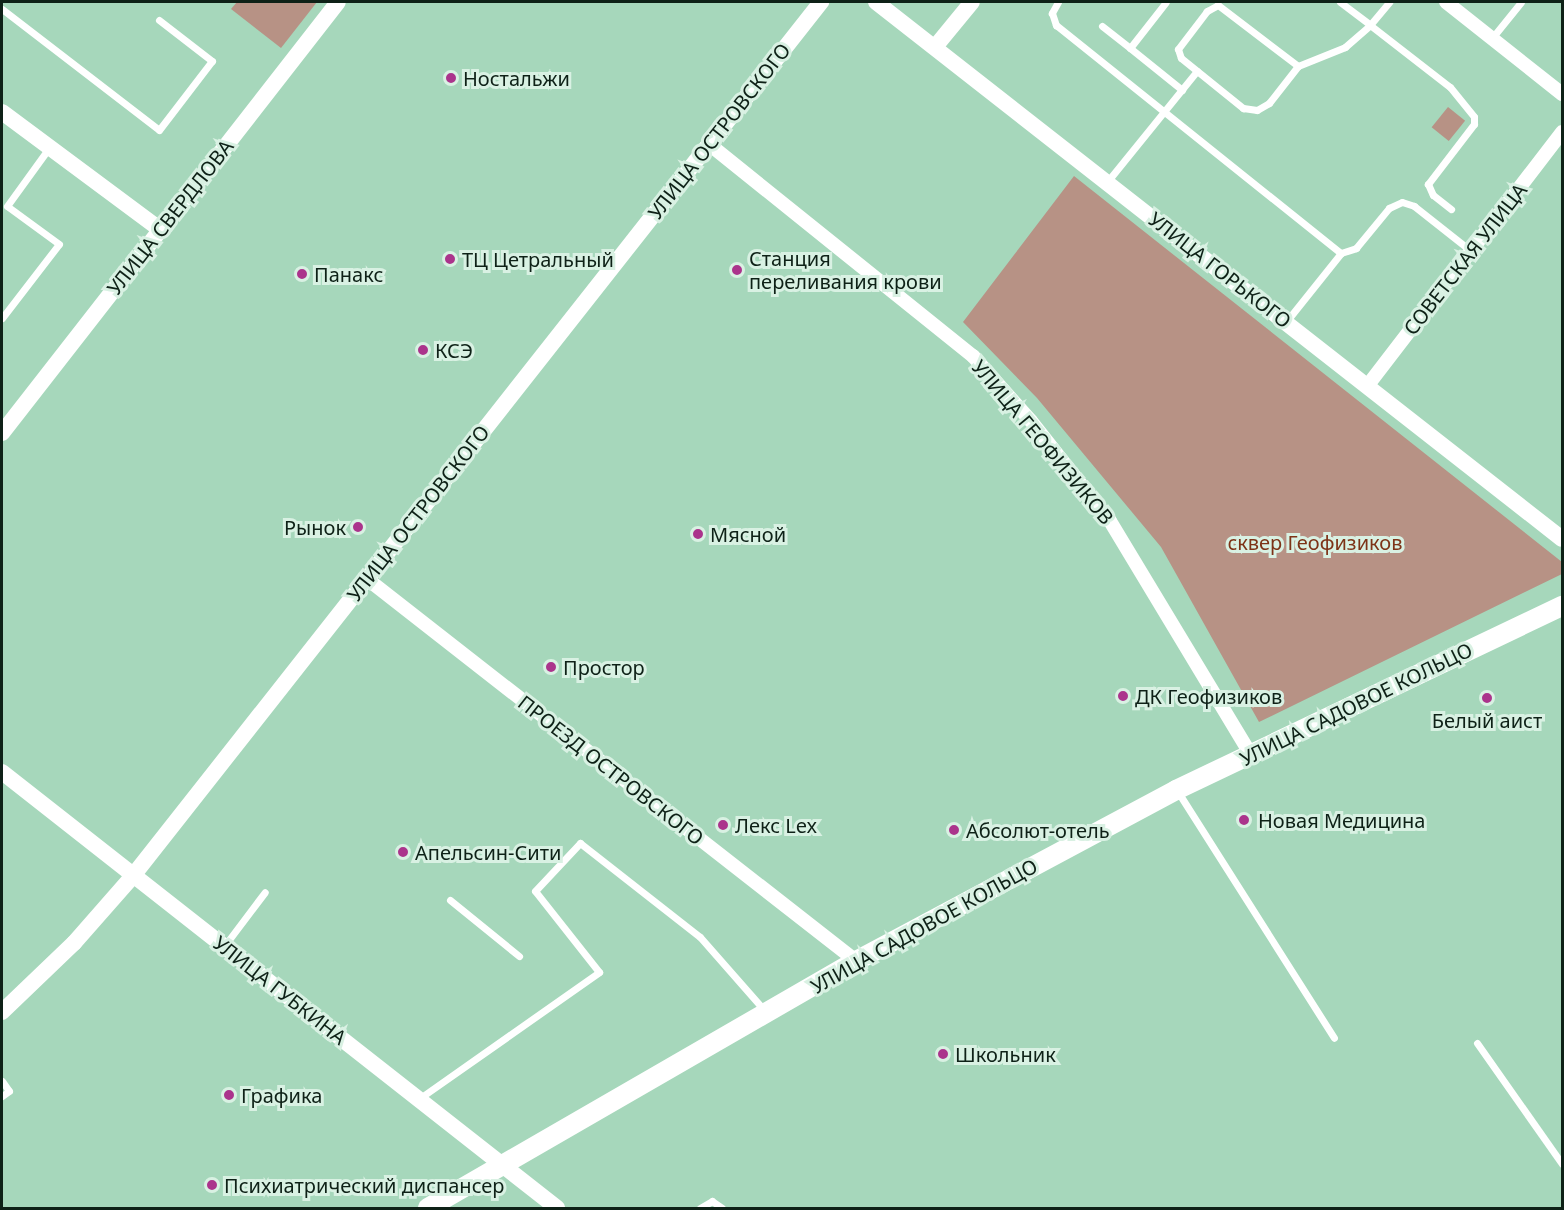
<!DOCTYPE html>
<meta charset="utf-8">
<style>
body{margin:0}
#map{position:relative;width:1564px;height:1210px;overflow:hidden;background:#a6d7bb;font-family:"Noto Sans",sans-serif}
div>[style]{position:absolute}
.green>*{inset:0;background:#b79285;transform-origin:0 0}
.service>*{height:7px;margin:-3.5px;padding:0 3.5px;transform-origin:3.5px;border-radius:3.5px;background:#fff}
.minor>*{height:14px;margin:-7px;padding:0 7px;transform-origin:7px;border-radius:7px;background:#fff}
.tertiary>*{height:16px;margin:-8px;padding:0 8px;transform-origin:8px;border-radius:8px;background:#fff}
.secondary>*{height:20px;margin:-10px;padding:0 10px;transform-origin:10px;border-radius:10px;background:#fff}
.dots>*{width:16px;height:16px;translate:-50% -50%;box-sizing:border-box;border:3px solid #d9f1e3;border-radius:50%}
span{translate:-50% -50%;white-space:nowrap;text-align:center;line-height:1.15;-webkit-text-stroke:6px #d9f1e3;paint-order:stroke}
.poi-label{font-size:20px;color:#0e2117}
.left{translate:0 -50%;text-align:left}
.right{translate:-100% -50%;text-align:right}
.street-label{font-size:20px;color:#0e2117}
.park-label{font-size:20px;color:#7d3317}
.frame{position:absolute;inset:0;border:3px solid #0e2117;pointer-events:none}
</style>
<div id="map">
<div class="green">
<i style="clip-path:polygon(237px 2px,317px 2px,281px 48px,231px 9px)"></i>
<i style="left:1448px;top:107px;width:22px;height:26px;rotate:39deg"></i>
<i style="clip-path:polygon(1074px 176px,1562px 562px,1562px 574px,1259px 722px,1161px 547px,1037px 398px,963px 322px)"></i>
</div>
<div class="service">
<i style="left:1058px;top:2px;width:13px;rotate:119deg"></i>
<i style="left:1052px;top:13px;width:13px;rotate:72deg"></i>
<i style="left:1056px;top:25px;width:365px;rotate:38.7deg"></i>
<i style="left:1341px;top:253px;width:88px;rotate:128.6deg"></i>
<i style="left:1340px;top:2px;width:38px;rotate:37deg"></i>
<i style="left:1370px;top:25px;width:30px;rotate:-50deg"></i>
<i style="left:2px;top:9px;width:198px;rotate:37.6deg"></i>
<i style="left:159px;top:130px;width:87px;rotate:-52.5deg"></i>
<i style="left:212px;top:61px;width:67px;rotate:-142.3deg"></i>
<i style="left:1102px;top:26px;width:36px;rotate:38deg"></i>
<i style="left:1130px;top:48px;width:58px;rotate:-52deg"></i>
<i style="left:1492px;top:38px;width:46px;rotate:-51.1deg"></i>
<i style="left:1130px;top:48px;width:67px;rotate:38.9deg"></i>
<i style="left:1298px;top:66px;width:101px;rotate:-142.7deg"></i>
<i style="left:1218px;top:5px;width:13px;rotate:151deg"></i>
<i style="left:1207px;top:11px;width:48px;rotate:127.3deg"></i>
<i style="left:1178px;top:49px;width:9px;rotate:72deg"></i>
<i style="left:1181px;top:58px;width:80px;rotate:38.9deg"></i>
<i style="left:1243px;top:108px;width:14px;rotate:8deg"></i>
<i style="left:1257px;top:110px;width:14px;rotate:-30deg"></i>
<i style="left:1269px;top:103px;width:47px;rotate:-51.9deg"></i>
<i style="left:1298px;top:66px;width:51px;rotate:-22deg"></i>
<i style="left:1345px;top:47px;width:33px;rotate:-41deg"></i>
<i style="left:1370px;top:25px;width:101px;rotate:37.8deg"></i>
<i style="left:1450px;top:87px;width:38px;rotate:51deg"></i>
<i style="left:1474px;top:117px;width:7px;rotate:90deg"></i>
<i style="left:1474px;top:124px;width:76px;rotate:127.5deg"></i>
<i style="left:1428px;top:184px;width:12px;rotate:66deg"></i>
<i style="left:1433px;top:195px;width:23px;rotate:38deg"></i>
<i style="left:1107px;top:182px;width:143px;rotate:-51deg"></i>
<i style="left:1341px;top:253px;width:16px;rotate:-18deg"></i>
<i style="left:1356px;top:248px;width:52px;rotate:-50.5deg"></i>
<i style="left:1389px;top:208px;width:14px;rotate:-25deg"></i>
<i style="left:1402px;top:202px;width:13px;rotate:18deg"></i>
<i style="left:1414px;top:206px;width:73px;rotate:38.3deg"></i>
<i style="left:2px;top:318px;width:93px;rotate:-52.4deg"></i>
<i style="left:59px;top:244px;width:64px;rotate:-143.8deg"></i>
<i style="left:7px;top:206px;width:72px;rotate:-54.1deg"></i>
<i style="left:1178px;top:792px;width:291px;rotate:57.6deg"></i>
<i style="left:450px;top:900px;width:89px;rotate:39.1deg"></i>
<i style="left:225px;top:945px;width:66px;rotate:-53deg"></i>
<i style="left:1477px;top:1043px;width:148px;rotate:54.9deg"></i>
<i style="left:2px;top:1081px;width:12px;rotate:55deg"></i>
<i style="left:9px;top:1091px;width:9px;rotate:144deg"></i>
<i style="left:420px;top:1098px;width:219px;rotate:-35.1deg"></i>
<i style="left:599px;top:972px;width:103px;rotate:-128.3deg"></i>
<i style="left:535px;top:891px;width:66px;rotate:-46.8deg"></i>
<i style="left:580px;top:843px;width:152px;rotate:38.1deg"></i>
<i style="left:700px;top:937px;width:100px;rotate:48.7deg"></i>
<i style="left:700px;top:1208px;width:14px;rotate:-30deg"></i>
<i style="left:712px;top:1201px;width:12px;rotate:35deg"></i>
</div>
<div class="minor">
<i style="left:1446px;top:2px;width:148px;rotate:38.4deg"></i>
<i style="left:709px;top:144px;width:339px;rotate:38.8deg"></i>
<i style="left:973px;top:356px;width:87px;rotate:48.3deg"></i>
<i style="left:1031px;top:421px;width:127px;rotate:51.7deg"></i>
<i style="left:1110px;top:521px;width:273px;rotate:58.9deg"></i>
<i style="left:1368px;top:385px;width:319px;rotate:-52.5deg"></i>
<i style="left:366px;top:578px;width:622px;rotate:38.01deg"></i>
</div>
<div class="tertiary">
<i style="left:876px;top:2px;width:871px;rotate:38.05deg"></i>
<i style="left:935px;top:47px;width:58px;rotate:-50.6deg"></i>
<i style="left:2px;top:112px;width:198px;rotate:36.6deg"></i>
<i style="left:2px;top:433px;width:546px;rotate:-52.06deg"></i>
<i style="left:2px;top:772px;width:706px;rotate:38.15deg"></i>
<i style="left:2px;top:1012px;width:100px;rotate:-43.8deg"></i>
<i style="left:74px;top:943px;width:88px;rotate:-48.7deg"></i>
<i style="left:132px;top:877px;width:1114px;rotate:-51.78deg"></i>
</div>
<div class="secondary">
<i style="left:428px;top:1208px;width:494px;rotate:-30deg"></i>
<i style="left:856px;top:961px;width:363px;rotate:-28.1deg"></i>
<i style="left:1176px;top:790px;width:428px;rotate:-25.5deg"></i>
</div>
<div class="dots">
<i style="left:451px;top:78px;background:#ab348c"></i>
<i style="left:450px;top:259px;background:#ab348c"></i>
<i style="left:737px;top:270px;background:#ab348c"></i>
<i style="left:302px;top:274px;background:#ab348c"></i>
<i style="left:423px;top:350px;background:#ab348c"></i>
<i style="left:358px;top:527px;background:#ab348c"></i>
<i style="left:698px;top:534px;background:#ab348c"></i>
<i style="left:551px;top:667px;background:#ab348c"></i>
<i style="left:1123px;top:696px;background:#ab348c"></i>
<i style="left:1487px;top:698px;background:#ab348c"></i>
<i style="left:1244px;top:820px;background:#ab348c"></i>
<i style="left:723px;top:825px;background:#ab348c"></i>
<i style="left:954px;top:830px;background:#ab348c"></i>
<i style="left:403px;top:852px;background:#ab348c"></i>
<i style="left:943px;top:1054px;background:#ab348c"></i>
<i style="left:229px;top:1095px;background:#ab348c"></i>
<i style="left:212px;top:1185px;background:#ab348c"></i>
</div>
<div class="poi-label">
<span class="left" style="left:463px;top:78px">Ностальжи</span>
<span class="left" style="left:749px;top:270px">Станция<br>переливания крови</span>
<span class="left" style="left:462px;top:259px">ТЦ Цетральный</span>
<span class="left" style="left:314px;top:274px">Панакс</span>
<span class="left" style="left:435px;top:350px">КСЭ</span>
<span class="right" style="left:346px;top:527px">Рынок</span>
<span class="left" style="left:710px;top:534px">Мясной</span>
<span class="left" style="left:563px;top:667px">Простор</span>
<span class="left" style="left:1135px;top:696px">ДК Геофизиков</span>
<span style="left:1487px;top:720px">Белый аист</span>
<span class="left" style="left:1258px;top:820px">Новая Медицина</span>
<span class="left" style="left:735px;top:825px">Лекс Lex</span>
<span class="left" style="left:966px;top:830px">Абсолют-отель</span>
<span class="left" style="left:415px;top:852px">Апельсин-Сити</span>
<span class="left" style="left:955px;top:1054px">Школьник</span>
<span class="left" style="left:241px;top:1095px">Графика</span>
<span class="left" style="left:224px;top:1185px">Психиатрический диспансер</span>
</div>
<div class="street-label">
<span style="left:719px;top:131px;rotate:-52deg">УЛИЦА ОСТРОВСКОГО</span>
<span style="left:170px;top:217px;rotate:-52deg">УЛИЦА СВЕРДЛОВА</span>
<span style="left:1465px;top:259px;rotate:-52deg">СОВЕТСКАЯ УЛИЦА</span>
<span style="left:1220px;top:270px;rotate:38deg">УЛИЦА ГОРЬКОГО</span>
<span style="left:1043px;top:442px;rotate:50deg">УЛИЦА ГЕОФИЗИКОВ</span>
<span style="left:418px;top:513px;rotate:-52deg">УЛИЦА ОСТРОВСКОГО</span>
<span style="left:1356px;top:704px;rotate:-26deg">УЛИЦА САДОВОЕ КОЛЬЦО</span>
<span style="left:611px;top:770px;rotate:38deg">ПРОЕЗД ОСТРОВСКОГО</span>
<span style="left:924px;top:926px;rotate:-29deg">УЛИЦА САДОВОЕ КОЛЬЦО</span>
<span style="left:280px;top:990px;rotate:38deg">УЛИЦА ГУБКИНА</span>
</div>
<div class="park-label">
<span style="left:1315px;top:542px">cквер Геофизиков</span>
</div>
<div class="frame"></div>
</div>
